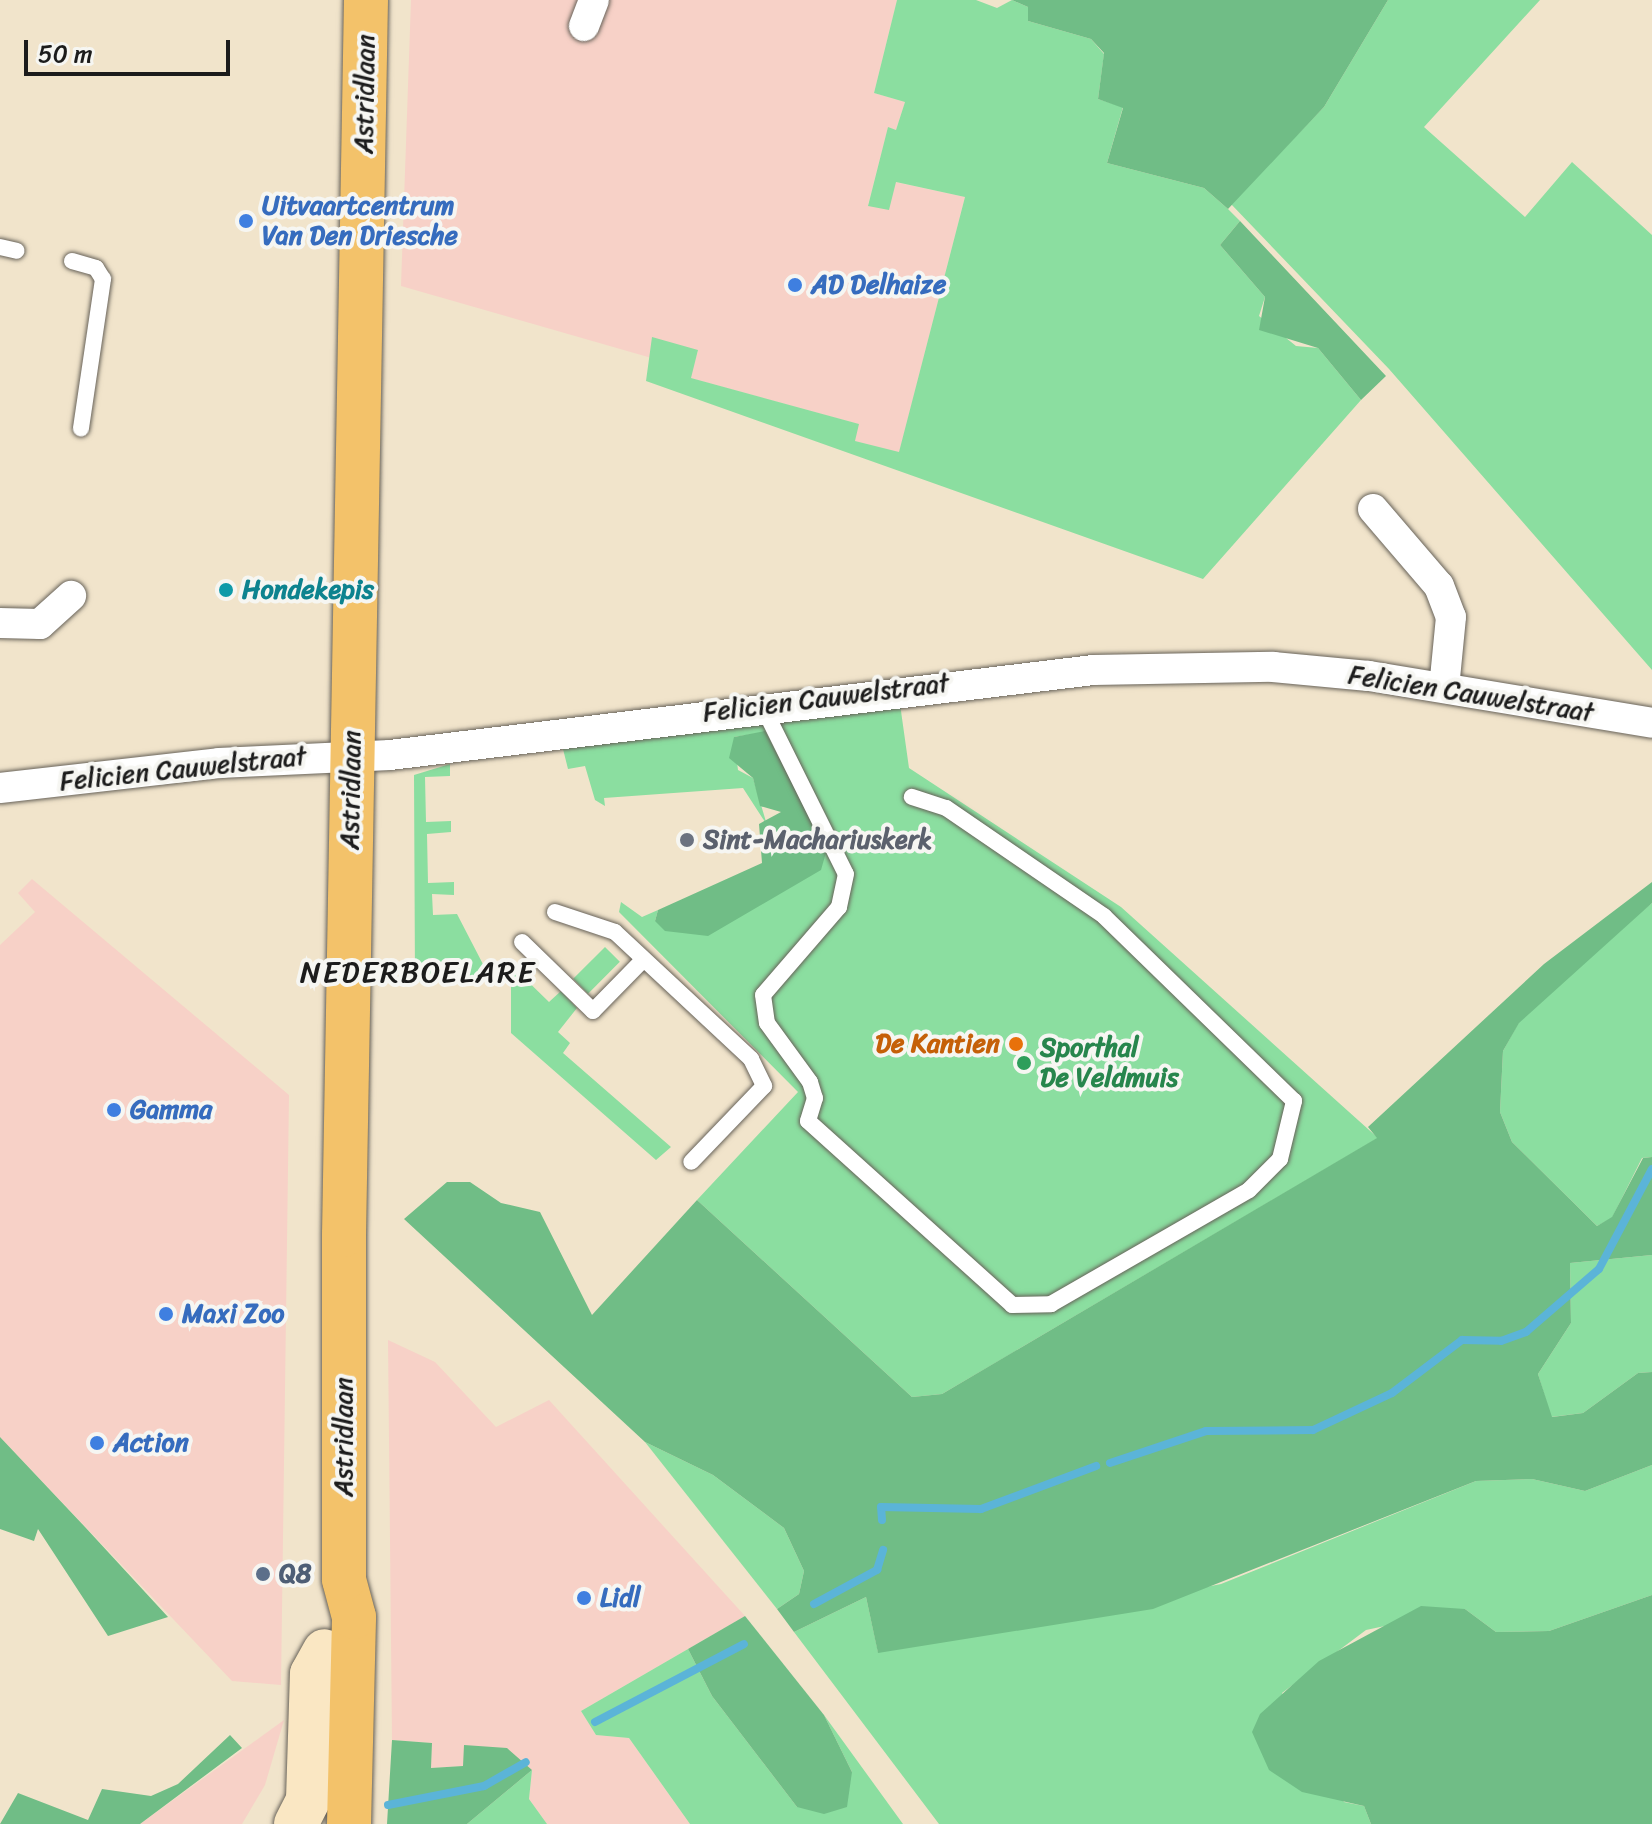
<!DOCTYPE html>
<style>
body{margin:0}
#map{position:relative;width:1652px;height:1824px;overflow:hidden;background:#f1e4cb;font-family:Sriracha,sans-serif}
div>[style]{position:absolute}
.built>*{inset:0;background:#f7d1c7}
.green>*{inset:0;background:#8bdea0;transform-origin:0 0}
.forest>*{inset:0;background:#70bd86}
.stream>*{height:8px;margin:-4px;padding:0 4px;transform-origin:4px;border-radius:4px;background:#5bb4d8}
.roads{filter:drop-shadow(0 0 2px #676259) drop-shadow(0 0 2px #676259)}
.lane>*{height:16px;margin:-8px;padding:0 8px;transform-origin:8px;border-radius:8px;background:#fff}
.street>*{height:30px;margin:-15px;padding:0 15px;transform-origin:15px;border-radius:15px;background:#fff}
.secondary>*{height:44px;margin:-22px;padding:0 22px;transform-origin:22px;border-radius:22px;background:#fae7c3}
.primary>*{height:44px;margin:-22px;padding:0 22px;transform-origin:22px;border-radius:22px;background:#f3c26a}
.dots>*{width:22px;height:22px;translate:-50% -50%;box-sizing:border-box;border:4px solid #f6f6f2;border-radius:50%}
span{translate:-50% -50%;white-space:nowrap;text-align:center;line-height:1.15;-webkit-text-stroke:8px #f6f6f2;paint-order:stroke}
.street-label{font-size:26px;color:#1c1c1c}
.shop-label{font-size:26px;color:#366cbe;font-weight:700}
.left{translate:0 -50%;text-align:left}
.culture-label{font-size:26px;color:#0d838f;font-weight:700}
.worship-label{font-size:26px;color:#5b616d;font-weight:700}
.food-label{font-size:26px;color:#c56008;font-weight:700}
.right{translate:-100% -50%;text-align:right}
.leisure-label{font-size:26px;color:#27864d;font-weight:700}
.service-label{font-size:26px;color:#4e5e75;font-weight:700}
.quarter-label{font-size:30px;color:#1c1c1c;letter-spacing:2px}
.scale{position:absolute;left:24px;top:40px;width:206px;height:36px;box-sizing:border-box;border:4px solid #1c1c1c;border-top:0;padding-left:10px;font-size:24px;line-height:28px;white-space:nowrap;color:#1c1c1c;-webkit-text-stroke:6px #f6f6f2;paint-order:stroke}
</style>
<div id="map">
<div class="built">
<i style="clip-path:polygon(411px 0,897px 0,874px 93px,905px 102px,896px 130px,888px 128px,868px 205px,895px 182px,965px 197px,899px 453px,854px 441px,858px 424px,690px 378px,698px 351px,655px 359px,401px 286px)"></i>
<i style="clip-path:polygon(32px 879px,289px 1095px,281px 1685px,232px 1681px,0 1437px,0 945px,35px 912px,18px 893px)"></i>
<i style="clip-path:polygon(388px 1340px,435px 1362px,496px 1427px,549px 1400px,745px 1616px,581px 1711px,596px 1735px,629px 1738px,690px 1824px,547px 1824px,529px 1799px,532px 1770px,464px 1745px,464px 1766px,431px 1768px,432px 1743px,392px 1740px)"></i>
<i style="clip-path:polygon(284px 1720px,265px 1785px,242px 1824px,140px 1824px)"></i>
</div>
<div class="green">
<i style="clip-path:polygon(897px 0,976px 0,997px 8px,1012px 0,1028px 7px,1028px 21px,1091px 39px,1104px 54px,1098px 99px,1123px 107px,1107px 163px,1204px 188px,1228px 209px,1240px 221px,1220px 245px,1265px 297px,1259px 316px,1296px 346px,1318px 348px,1361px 400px,1203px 579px,646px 381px,652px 337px,698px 350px,691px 378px,859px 424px,855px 441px,899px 452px,965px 197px,896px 182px,889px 210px,868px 206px,888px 127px,896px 130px,905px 102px,874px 93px)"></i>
<i style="clip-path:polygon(1388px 0,1540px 0,1424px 127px,1525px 217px,1572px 162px,1652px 235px,1652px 670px,1389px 369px,1231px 204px,1324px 107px)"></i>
<i style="clip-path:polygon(900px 704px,909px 768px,1121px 907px,1378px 1138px,942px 1394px,912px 1397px,697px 1200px,798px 1092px,619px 912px,621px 902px,642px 917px,658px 910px,655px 921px,827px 848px,765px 732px,734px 737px,738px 770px,753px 778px,767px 825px,743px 788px,604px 798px,605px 806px,595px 800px,585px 766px,568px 769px,563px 749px)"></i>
<i style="clip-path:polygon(450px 764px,450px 776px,425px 777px,426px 822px,451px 821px,451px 832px,427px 834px,428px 883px,454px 882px,454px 895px,432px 894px,433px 915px,457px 914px,486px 970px,482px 982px,415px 982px,414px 775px)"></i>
<i style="clip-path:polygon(1652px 903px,1652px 1157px,1642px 1158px,1612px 1218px,1597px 1226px,1512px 1142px,1500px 1112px,1503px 1051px,1519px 1022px,1575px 965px)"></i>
<i style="left:605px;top:947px;width:21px;height:45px;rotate:45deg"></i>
<i style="clip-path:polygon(511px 965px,549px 1002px,561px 991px,577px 1008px,558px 1032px,570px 1043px,563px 1053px,671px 1147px,656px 1160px,511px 1033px)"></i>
<i style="clip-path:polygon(1652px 1255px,1652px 1372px,1638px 1373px,1583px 1413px,1551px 1417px,1538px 1374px,1571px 1323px,1570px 1263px)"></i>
<i style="clip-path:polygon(645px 1442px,713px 1475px,784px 1528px,804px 1571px,799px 1594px,777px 1609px)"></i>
<i style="clip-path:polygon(1652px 1465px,1652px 1595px,1549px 1631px,1496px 1632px,1465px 1609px,1366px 1630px,1282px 1693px,1344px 1802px,1364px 1806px,1371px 1824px,939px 1824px,794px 1632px,866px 1597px,878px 1652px,1221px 1584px,1476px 1481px,1532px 1479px,1585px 1491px)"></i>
<i style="clip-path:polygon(688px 1649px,712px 1696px,797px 1807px,852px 1772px,824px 1715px,903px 1824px,690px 1824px,629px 1738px,596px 1735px,581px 1711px)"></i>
<i style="clip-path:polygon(532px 1770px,529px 1799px,547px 1824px,467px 1824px)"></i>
</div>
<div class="forest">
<i style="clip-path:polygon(1012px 0,1388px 0,1324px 107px,1228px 209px,1204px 188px,1107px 163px,1123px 108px,1098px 99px,1104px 53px,1091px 39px,1028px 21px,1028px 7px)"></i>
<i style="clip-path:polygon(1240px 221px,1386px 376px,1361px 400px,1318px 348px,1259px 330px,1265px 297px,1220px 245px)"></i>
<i style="clip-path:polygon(765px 731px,827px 849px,821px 870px,708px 936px,665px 931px,655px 921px,658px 910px,762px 863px,759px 824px,781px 812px,760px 806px,753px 778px,729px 758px,734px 737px)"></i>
<i style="clip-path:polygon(1652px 882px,1652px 903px,1519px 1023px,1503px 1051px,1500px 1112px,1512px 1142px,1597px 1226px,1612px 1217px,1643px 1158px,1652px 1157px,1652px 1255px,1570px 1263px,1571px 1323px,1538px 1374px,1552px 1417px,1583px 1413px,1638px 1373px,1652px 1372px,1652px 1465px,1585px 1491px,1532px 1479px,1476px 1481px,1153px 1609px,878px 1653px,866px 1597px,794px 1632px,777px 1609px,799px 1594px,804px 1571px,784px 1528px,713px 1475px,645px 1442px,404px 1219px,447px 1182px,470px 1182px,501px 1203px,540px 1212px,592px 1315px,697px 1200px,912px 1397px,942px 1394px,1377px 1138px,1368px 1127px,1544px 964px)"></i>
<i style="clip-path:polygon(0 1437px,85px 1527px,168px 1617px,108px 1636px,38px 1529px,34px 1541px,0 1529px)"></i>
<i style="clip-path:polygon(1652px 1595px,1652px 1824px,1371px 1824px,1364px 1806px,1302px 1792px,1269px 1770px,1252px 1732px,1260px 1714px,1319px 1661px,1421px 1606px,1465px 1609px,1496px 1632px,1549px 1631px)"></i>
<i style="clip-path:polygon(745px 1616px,824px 1715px,852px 1772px,847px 1807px,824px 1814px,797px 1807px,712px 1696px,688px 1649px)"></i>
<i style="clip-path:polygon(230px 1735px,242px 1748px,140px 1824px,0 1824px,18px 1793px,88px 1820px,102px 1789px,151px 1796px,178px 1784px)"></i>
<i style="clip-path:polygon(392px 1740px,432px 1743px,431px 1768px,463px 1766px,464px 1745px,507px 1748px,532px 1770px,467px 1824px,387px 1824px)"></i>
</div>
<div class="stream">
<i style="left:1110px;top:1463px;width:101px;rotate:-18.4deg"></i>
<i style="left:1206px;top:1431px;width:107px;rotate:-0.5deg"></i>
<i style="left:1313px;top:1430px;width:87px;rotate:-25.1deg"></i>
<i style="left:1392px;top:1393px;width:88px;rotate:-37.1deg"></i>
<i style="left:1462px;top:1340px;width:39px;rotate:1deg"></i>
<i style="left:1501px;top:1341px;width:27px;rotate:-20deg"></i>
<i style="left:1526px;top:1332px;width:96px;rotate:-40.8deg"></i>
<i style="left:1599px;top:1269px;width:113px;rotate:-62.1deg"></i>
<i style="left:882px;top:1520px;width:13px;rotate:-94deg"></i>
<i style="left:881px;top:1507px;width:100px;rotate:1.1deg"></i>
<i style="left:981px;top:1509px;width:123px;rotate:-20.5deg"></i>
<i style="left:814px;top:1604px;width:72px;rotate:-28.4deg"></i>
<i style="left:877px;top:1570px;width:21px;rotate:-73deg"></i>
<i style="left:595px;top:1722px;width:168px;rotate:-27.6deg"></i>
<i style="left:388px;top:1805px;width:98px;rotate:-11.2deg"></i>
<i style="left:484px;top:1786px;width:48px;rotate:-29.7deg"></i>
</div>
<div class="roads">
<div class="lane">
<i style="left:0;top:247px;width:17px;rotate:13deg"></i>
<i style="left:72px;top:261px;width:25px;rotate:16deg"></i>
<i style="left:96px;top:268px;width:13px;rotate:58deg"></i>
<i style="left:103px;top:279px;width:151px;rotate:98.4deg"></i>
<i style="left:763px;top:707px;width:186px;rotate:63.6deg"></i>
<i style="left:846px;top:874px;width:34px;rotate:102deg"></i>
<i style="left:839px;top:907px;width:116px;rotate:130.8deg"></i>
<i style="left:763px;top:995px;width:28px;rotate:82deg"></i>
<i style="left:767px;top:1023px;width:73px;rotate:53.9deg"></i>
<i style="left:810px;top:1082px;width:17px;rotate:73deg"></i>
<i style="left:815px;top:1098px;width:24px;rotate:107deg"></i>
<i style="left:808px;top:1121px;width:275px;rotate:42deg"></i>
<i style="left:1012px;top:1305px;width:39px;rotate:-1deg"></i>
<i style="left:1051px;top:1304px;width:228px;rotate:-29.9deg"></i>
<i style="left:1249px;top:1190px;width:44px;rotate:-45deg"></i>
<i style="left:1280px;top:1159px;width:60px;rotate:-76.4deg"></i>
<i style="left:1294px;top:1101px;width:265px;rotate:-135.8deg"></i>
<i style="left:1104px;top:916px;width:191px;rotate:-145.6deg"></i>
<i style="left:946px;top:808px;width:36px;rotate:-162deg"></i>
<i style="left:555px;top:912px;width:63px;rotate:18.4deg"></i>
<i style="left:615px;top:932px;width:186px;rotate:43deg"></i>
<i style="left:751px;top:1059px;width:30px;rotate:64deg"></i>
<i style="left:764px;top:1086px;width:105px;rotate:133.8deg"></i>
<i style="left:522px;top:942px;width:99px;rotate:44.2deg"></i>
<i style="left:593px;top:1011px;width:71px;rotate:-45.6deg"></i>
</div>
<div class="street">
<i style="left:584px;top:26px;width:28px;rotate:-69deg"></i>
<i style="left:1373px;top:509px;width:101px;rotate:49.4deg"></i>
<i style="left:1439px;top:586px;width:33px;rotate:69deg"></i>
<i style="left:1451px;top:617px;width:71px;rotate:95.6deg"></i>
<i style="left:0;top:623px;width:40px;rotate:1.4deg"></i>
<i style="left:40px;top:624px;width:42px;rotate:-42.1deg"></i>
<i style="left:0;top:788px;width:220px;rotate:-6.5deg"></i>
<i style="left:219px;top:763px;width:171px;rotate:-2.7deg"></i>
<i style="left:390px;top:755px;width:708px;rotate:-6.89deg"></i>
<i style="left:1093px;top:670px;width:180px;rotate:-1deg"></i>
<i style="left:1273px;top:667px;width:96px;rotate:5.4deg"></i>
<i style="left:1369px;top:676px;width:287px;rotate:9.4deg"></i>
</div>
<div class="secondary">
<i style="left:296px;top:1824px;width:27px;rotate:-63deg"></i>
<i style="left:308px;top:1800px;width:126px;rotate:-88.2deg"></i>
<i style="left:312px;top:1674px;width:26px;rotate:-61deg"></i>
</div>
<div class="primary">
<i style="left:349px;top:1824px;width:207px;rotate:-88.6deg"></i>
<i style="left:354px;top:1617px;width:39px;rotate:-105deg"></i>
<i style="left:344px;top:1579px;width:344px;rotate:-90deg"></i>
<i style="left:344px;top:1235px;width:1235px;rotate:-88.98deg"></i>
</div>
</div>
<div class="dots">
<i style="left:246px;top:221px;background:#3f7fe0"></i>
<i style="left:795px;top:285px;background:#3f7fe0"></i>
<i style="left:226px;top:590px;background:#0f9aa8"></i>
<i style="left:687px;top:840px;background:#6b7280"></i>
<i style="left:1016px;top:1044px;background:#e8710a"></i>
<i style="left:1024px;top:1063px;background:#2e9e5b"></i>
<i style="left:114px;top:1110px;background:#3f7fe0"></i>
<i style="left:166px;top:1314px;background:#3f7fe0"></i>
<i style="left:97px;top:1443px;background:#3f7fe0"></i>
<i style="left:263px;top:1574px;background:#5c6f8a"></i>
<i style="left:584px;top:1598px;background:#3f7fe0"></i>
</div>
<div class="street-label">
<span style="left:365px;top:94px;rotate:-89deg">Astridlaan</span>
<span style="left:1471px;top:694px;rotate:9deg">Felicien Cauwelstraat</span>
<span style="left:826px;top:698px;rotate:-7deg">Felicien Cauwelstraat</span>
<span style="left:183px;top:769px;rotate:-6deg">Felicien Cauwelstraat</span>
<span style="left:351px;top:790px;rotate:-89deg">Astridlaan</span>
<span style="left:344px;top:1437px;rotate:-90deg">Astridlaan</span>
</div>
<div class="shop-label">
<span class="left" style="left:262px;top:221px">Uitvaartcentrum<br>Van Den Driesche</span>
<span class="left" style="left:811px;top:285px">AD Delhaize</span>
<span class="left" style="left:130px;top:1110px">Gamma</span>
<span class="left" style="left:182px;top:1314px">Maxi Zoo</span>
<span class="left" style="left:113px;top:1443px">Action</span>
<span class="left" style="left:600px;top:1598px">Lidl</span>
</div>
<div class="culture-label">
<span class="left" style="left:242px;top:590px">Hondekepis</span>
</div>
<div class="worship-label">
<span class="left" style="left:703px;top:840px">Sint-Machariuskerk</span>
</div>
<div class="food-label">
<span class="right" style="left:1000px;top:1044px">De Kantien</span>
</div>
<div class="leisure-label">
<span class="left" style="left:1040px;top:1063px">Sporthal<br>De Veldmuis</span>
</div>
<div class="service-label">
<span class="left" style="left:279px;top:1574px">Q8</span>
</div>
<div class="quarter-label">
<span style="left:418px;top:972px">NEDERBOELARE</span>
</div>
<div class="scale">50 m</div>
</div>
